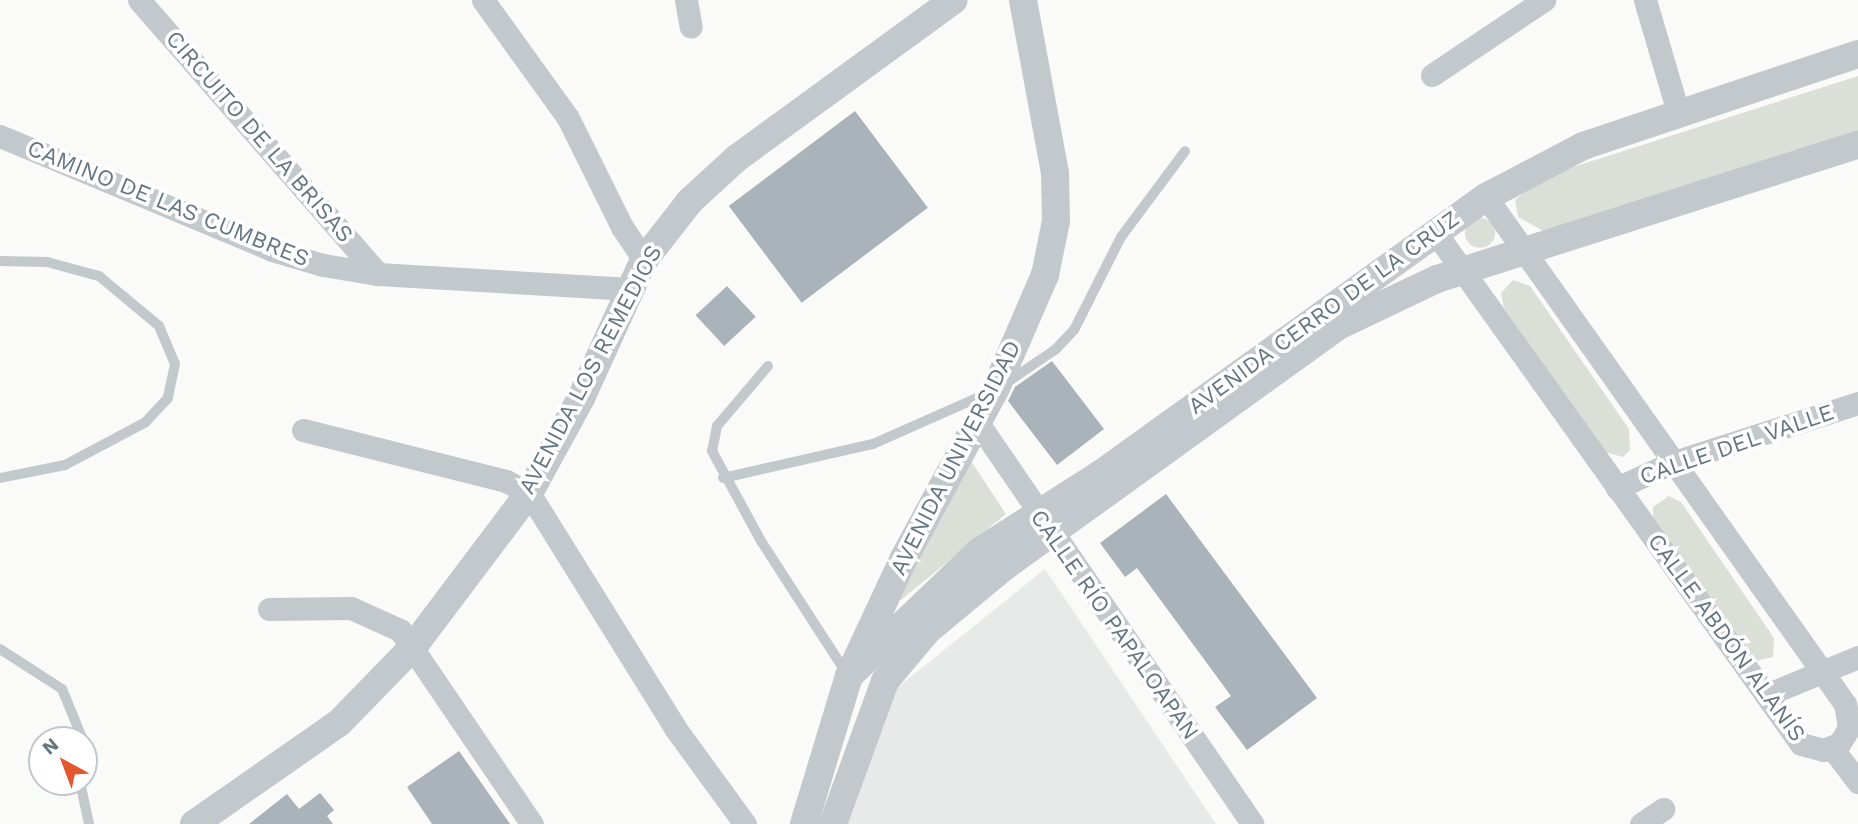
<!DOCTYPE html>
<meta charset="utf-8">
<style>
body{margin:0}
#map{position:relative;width:1858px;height:824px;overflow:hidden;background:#fafaf8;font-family:"Work Sans",sans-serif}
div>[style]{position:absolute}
.built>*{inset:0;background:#e8e9e9}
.green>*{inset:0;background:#dadfd7}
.round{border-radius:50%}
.building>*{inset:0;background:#aab3b9;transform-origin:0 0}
.service>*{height:10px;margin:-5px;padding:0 5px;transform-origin:5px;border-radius:5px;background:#c3c8cc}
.minor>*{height:23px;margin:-11.5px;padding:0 11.5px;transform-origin:11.5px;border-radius:11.5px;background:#c3c8cc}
.tertiary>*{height:28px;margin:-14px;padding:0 14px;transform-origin:14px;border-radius:14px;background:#c3c8cc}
span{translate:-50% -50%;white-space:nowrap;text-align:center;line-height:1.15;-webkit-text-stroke:7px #fff;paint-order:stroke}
.street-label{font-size:23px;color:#657683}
.north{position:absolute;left:28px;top:726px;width:70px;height:70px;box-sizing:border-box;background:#fff;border:2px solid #c1c8cd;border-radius:50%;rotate:319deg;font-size:19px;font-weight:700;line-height:28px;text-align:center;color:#657683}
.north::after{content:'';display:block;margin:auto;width:24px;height:32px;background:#e4572e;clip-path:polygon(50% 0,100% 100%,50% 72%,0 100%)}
</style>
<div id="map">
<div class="built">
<i style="clip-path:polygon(1045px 569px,1216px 824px,843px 824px,888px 695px)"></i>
</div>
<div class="green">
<i style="clip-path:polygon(1858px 76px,1858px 133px,1547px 233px,1518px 217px,1515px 200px,1542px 177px)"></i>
<i class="round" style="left:1465px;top:218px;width:30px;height:30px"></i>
<i style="clip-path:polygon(1513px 280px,1530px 286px,1629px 429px,1630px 450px,1623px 457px,1605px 452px,1504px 308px,1501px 293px)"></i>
<i style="clip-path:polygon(969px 458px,1006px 514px,901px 600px,897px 598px)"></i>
<i style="clip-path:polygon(1669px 496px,1681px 502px,1774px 638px,1773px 657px,1756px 661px,1653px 521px,1653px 507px)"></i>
</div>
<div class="building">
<i style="left:855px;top:111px;width:121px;height:158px;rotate:53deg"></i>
<i style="left:727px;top:286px;width:42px;height:43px;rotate:47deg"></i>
<i style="clip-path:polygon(1052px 361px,1104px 429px,1057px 465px,1008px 401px,1015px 387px)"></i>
<i style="clip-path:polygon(1166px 494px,1317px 698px,1247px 750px,1215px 707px,1231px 696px,1137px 568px,1125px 577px,1100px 543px)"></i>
<i style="clip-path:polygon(459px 751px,510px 824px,432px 824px,407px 787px)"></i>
<i style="clip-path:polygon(320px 793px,334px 810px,327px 816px,333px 824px,249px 824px,287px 794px,299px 809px)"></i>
</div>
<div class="service">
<i style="left:0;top:261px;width:47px;rotate:1.2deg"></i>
<i style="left:47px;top:262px;width:54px;rotate:15.1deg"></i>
<i style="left:99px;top:276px;width:78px;rotate:39.8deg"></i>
<i style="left:159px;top:326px;width:41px;rotate:67.2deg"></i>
<i style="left:175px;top:364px;width:35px;rotate:102deg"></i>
<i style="left:168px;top:398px;width:33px;rotate:133deg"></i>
<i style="left:146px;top:422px;width:92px;rotate:152deg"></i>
<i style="left:65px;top:465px;width:66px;rotate:168.7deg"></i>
<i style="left:768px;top:366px;width:79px;rotate:130.4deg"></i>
<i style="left:717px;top:426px;width:25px;rotate:101deg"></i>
<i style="left:712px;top:451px;width:102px;rotate:61.4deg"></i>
<i style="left:761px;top:541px;width:158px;rotate:57.1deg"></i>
<i style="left:1006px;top:383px;width:60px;rotate:-34.2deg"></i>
<i style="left:1056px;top:349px;width:26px;rotate:-47deg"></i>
<i style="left:1074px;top:330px;width:104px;rotate:-63.2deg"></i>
<i style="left:1121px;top:237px;width:107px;rotate:-53.3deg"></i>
<i style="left:723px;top:478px;width:154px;rotate:-12.8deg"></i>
<i style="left:873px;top:444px;width:124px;rotate:-23.9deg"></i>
<i style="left:0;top:649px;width:74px;rotate:32.8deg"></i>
<i style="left:62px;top:689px;width:55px;rotate:67.6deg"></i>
<i style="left:84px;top:747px;width:8px;rotate:90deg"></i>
<i style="left:80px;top:782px;width:43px;rotate:77.9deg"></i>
</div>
<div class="minor">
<i style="left:139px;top:0;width:364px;rotate:48.9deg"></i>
<i style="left:483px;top:0;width:145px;rotate:54.2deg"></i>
<i style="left:568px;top:118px;width:122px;rotate:63.6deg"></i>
<i style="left:622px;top:227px;width:40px;rotate:56deg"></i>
<i style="left:686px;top:0;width:27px;rotate:80deg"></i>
<i style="left:1645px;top:0;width:117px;rotate:73.6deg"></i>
<i style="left:1432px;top:75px;width:135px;rotate:-33.8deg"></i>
<i style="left:0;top:136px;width:295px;rotate:22.7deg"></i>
<i style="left:272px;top:250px;width:53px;rotate:16.4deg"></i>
<i style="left:323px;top:265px;width:56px;rotate:9.3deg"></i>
<i style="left:378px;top:274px;width:253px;rotate:3.4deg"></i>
<i style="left:1435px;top:232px;width:629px;rotate:54.44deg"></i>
<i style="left:1801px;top:744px;width:23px;rotate:15deg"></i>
<i style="left:1823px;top:750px;width:17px;rotate:-21deg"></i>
<i style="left:1839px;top:744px;width:19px;rotate:-58deg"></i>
<i style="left:1849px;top:728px;width:24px;rotate:-99deg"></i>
<i style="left:1845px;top:704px;width:621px;rotate:-125.3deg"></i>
<i style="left:978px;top:423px;width:486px;rotate:55.6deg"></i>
<i style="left:303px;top:430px;width:209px;rotate:14.1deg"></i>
<i style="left:506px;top:481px;width:26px;rotate:28deg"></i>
<i style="left:529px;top:493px;width:277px;rotate:58.1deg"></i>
<i style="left:675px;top:728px;width:119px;rotate:53.9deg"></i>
<i style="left:1617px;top:488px;width:60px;rotate:-24.8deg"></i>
<i style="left:1671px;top:463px;width:196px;rotate:-17.8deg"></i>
<i style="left:269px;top:609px;width:82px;rotate:-0.7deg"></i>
<i style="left:351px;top:608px;width:54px;rotate:24.2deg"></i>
<i style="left:400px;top:630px;width:235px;rotate:55.8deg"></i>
<i style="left:1766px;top:695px;width:100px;rotate:-22.4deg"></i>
<i style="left:1832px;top:748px;width:43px;rotate:52.6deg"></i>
<i style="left:1641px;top:824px;width:27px;rotate:-34deg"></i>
</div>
<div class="tertiary">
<i style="left:849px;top:676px;width:181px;rotate:-43.7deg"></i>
<i style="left:980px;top:551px;width:141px;rotate:-32.6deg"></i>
<i style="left:1099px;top:475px;width:477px;rotate:-35.7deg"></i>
<i style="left:1486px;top:197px;width:110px;rotate:-27.7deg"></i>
<i style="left:1583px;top:146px;width:290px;rotate:-18.5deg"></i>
<i style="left:194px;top:824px;width:177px;rotate:-34.9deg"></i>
<i style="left:339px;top:723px;width:106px;rotate:-45.8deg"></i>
<i style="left:413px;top:647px;width:193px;rotate:-53deg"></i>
<i style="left:529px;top:493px;width:108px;rotate:-61.3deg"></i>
<i style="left:581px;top:398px;width:152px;rotate:-65.5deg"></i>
<i style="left:644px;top:260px;width:75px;rotate:-52.1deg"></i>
<i style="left:690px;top:201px;width:64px;rotate:-42.5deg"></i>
<i style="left:737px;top:158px;width:268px;rotate:-36.1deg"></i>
<i style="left:804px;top:824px;width:155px;rotate:-73.1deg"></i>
<i style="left:849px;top:676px;width:130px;rotate:-65deg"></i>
<i style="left:904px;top:558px;width:193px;rotate:-61.6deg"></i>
<i style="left:996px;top:388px;width:123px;rotate:-66.6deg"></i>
<i style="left:1045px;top:275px;width:55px;rotate:-78.5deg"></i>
<i style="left:1056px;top:221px;width:48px;rotate:-91.2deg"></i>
<i style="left:1055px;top:173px;width:176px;rotate:-100.5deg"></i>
<i style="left:833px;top:824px;width:152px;rotate:-70deg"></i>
<i style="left:885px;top:681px;width:67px;rotate:-49.9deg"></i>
<i style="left:928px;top:630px;width:99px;rotate:-39.7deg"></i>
<i style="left:1004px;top:567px;width:414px;rotate:-35.8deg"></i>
<i style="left:1340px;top:325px;width:107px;rotate:-25.4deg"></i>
<i style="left:1437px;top:279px;width:442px;rotate:-17.7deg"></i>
</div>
<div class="street-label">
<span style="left:259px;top:137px;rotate:49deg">CIRCUITO DE LA BRISAS</span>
<span style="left:168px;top:204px;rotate:22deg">CAMINO DE LAS CUMBRES</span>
<span style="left:1324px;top:313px;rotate:-36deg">AVENIDA CERRO DE LA CRUZ</span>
<span style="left:591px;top:370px;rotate:-62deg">AVENIDA LOS REMEDIOS</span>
<span style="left:1737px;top:445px;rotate:-19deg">CALLE DEL VALLE</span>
<span style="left:956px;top:458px;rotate:-63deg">AVENIDA UNIVERSIDAD</span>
<span style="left:1114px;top:625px;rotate:55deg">CALLE RÍO PAPALOAPAN</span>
<span style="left:1726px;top:638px;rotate:54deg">CALLE ABDÓN ALANÍS</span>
</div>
<div class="north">N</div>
</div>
